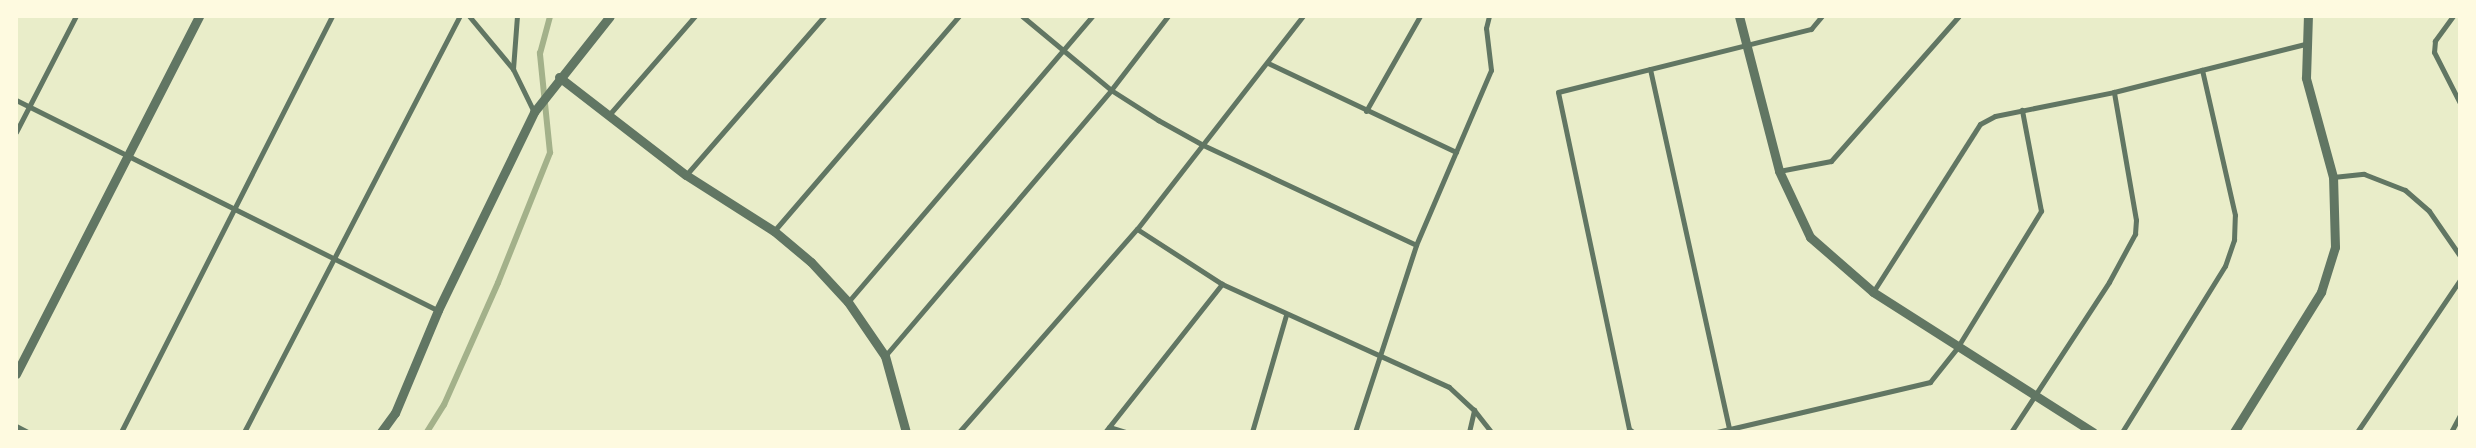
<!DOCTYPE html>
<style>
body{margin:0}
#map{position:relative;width:2476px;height:448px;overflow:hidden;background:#e9edc9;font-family:Quicksand,sans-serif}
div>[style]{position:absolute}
.stream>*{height:5.5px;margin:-2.75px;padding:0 2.75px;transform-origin:2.75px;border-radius:2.75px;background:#a3b18a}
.minor>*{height:5px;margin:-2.5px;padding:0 2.5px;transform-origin:2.5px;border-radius:2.5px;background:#617663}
.tertiary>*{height:9px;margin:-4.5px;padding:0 4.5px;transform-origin:4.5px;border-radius:4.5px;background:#617663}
span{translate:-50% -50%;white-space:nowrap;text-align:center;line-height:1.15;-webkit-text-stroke:4px #fefae0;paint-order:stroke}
.frame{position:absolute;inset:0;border:18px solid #fefae0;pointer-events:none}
</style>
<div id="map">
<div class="stream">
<i style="left:427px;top:432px;width:32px;rotate:-58deg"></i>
<i style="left:444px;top:405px;width:133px;rotate:-66.1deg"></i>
<i style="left:498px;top:283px;width:140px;rotate:-68.2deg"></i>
<i style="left:550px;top:153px;width:100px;rotate:-95.8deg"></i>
<i style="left:540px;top:54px;width:39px;rotate:-75deg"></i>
</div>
<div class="minor">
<i style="left:469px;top:16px;width:69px;rotate:50.3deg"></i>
<i style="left:513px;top:69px;width:48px;rotate:64deg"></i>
<i style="left:1022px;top:16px;width:116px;rotate:39.7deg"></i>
<i style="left:1111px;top:90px;width:56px;rotate:32.6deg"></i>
<i style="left:1158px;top:120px;width:51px;rotate:29.1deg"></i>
<i style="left:1203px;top:145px;width:235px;rotate:25.1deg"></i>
<i style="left:2453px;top:16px;width:31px;rotate:126deg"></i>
<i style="left:2435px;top:41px;width:11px;rotate:95deg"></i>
<i style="left:2434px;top:52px;width:57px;rotate:63deg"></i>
<i style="left:1268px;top:63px;width:208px;rotate:25.3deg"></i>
<i style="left:513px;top:69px;width:53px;rotate:-85.7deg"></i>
<i style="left:1650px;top:69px;width:369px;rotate:77.6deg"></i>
<i style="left:16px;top:100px;width:471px;rotate:26.5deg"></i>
<i style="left:1366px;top:111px;width:109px;rotate:-60.4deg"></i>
<i style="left:608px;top:116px;width:133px;rotate:-49deg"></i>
<i style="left:16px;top:132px;width:131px;rotate:-62.7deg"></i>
<i style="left:1779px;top:171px;width:53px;rotate:-10.9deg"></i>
<i style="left:1831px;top:161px;width:193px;rotate:-48.6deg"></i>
<i style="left:686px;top:175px;width:211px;rotate:-49deg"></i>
<i style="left:2333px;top:177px;width:31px;rotate:-6deg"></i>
<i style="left:2364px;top:174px;width:44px;rotate:21.3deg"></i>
<i style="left:2405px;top:190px;width:32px;rotate:41deg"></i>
<i style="left:2429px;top:211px;width:55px;rotate:55.4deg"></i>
<i style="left:1137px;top:229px;width:101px;rotate:32.9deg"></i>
<i style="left:1222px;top:284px;width:249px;rotate:24.4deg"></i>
<i style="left:1449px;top:387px;width:34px;rotate:43deg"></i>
<i style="left:1474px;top:410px;width:28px;rotate:52deg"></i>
<i style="left:774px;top:231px;width:284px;rotate:-49.3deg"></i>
<i style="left:1873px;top:292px;width:199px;rotate:-57.5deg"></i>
<i style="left:1980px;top:124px;width:17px;rotate:-28deg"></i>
<i style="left:1995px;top:116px;width:121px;rotate:-11.4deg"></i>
<i style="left:2114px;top:92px;width:197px;rotate:-14.1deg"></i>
<i style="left:848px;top:302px;width:376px;rotate:-49.5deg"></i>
<i style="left:885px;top:356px;width:349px;rotate:-49.6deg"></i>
<i style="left:1111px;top:90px;width:93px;rotate:-52.4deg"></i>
<i style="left:16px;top:426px;width:13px;rotate:27deg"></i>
<i style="left:1109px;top:427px;width:17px;rotate:17deg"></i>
<i style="left:121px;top:432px;width:466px;rotate:-63.1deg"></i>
<i style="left:244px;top:432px;width:469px;rotate:-62.6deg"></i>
<i style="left:959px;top:432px;width:270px;rotate:-48.8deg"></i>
<i style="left:1137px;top:229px;width:270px;rotate:-52.1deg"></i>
<i style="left:1105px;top:432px;width:189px;rotate:-51.7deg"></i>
<i style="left:1252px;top:432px;width:122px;rotate:-73.8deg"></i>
<i style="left:1355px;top:432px;width:197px;rotate:-71.9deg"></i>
<i style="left:1416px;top:245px;width:190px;rotate:-66.8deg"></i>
<i style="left:1491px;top:70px;width:42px;rotate:-96.8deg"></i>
<i style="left:1486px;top:28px;width:12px;rotate:-76deg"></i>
<i style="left:1469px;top:432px;width:23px;rotate:-77deg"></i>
<i style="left:1633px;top:432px;width:5px;rotate:-143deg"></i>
<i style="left:1629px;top:429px;width:344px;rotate:-101.9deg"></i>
<i style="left:1558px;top:92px;width:261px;rotate:-14deg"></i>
<i style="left:1811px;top:29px;width:17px;rotate:-50deg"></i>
<i style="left:1717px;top:432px;width:219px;rotate:-13.2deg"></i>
<i style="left:1930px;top:382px;width:43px;rotate:-51.5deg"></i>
<i style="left:1957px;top:348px;width:161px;rotate:-58.5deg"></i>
<i style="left:2041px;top:211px;width:103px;rotate:-100.7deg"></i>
<i style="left:2011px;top:432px;width:179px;rotate:-56.8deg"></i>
<i style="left:2109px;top:282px;width:55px;rotate:-61.6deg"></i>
<i style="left:2135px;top:234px;width:14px;rotate:-86deg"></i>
<i style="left:2136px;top:220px;width:130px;rotate:-99.8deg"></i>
<i style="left:2122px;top:432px;width:195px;rotate:-58.2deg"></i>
<i style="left:2225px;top:266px;width:28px;rotate:-71deg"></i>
<i style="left:2234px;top:240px;width:25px;rotate:-88deg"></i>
<i style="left:2235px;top:215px;width:149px;rotate:-102.8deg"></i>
<i style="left:2357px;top:432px;width:184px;rotate:-55.9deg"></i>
<i style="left:2451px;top:432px;width:19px;rotate:-62deg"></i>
</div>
<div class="tertiary">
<i style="left:1739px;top:16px;width:160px;rotate:75.5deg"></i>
<i style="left:1779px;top:171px;width:73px;rotate:64.8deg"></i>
<i style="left:1810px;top:237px;width:84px;rotate:41.1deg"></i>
<i style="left:1873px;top:292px;width:261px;rotate:32.5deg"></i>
<i style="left:559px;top:77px;width:160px;rotate:37.7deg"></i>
<i style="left:686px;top:175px;width:104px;rotate:32.5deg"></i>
<i style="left:774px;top:231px;width:48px;rotate:40deg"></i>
<i style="left:811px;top:262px;width:54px;rotate:47.2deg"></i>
<i style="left:848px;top:302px;width:65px;rotate:55.6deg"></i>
<i style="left:885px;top:356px;width:79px;rotate:74.6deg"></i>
<i style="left:16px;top:374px;width:402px;rotate:-62.9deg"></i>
<i style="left:381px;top:432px;width:24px;rotate:-54deg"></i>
<i style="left:395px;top:413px;width:112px;rotate:-67.3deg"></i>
<i style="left:438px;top:310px;width:220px;rotate:-64.1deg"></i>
<i style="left:534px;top:112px;width:122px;rotate:-51.6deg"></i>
<i style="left:2234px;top:432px;width:165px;rotate:-58.1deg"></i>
<i style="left:2321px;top:292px;width:47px;rotate:-72.7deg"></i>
<i style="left:2335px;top:247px;width:70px;rotate:-91.6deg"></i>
<i style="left:2333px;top:177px;width:103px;rotate:-105.3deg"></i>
<i style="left:2306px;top:78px;width:62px;rotate:-88.2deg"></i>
</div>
<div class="frame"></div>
</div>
